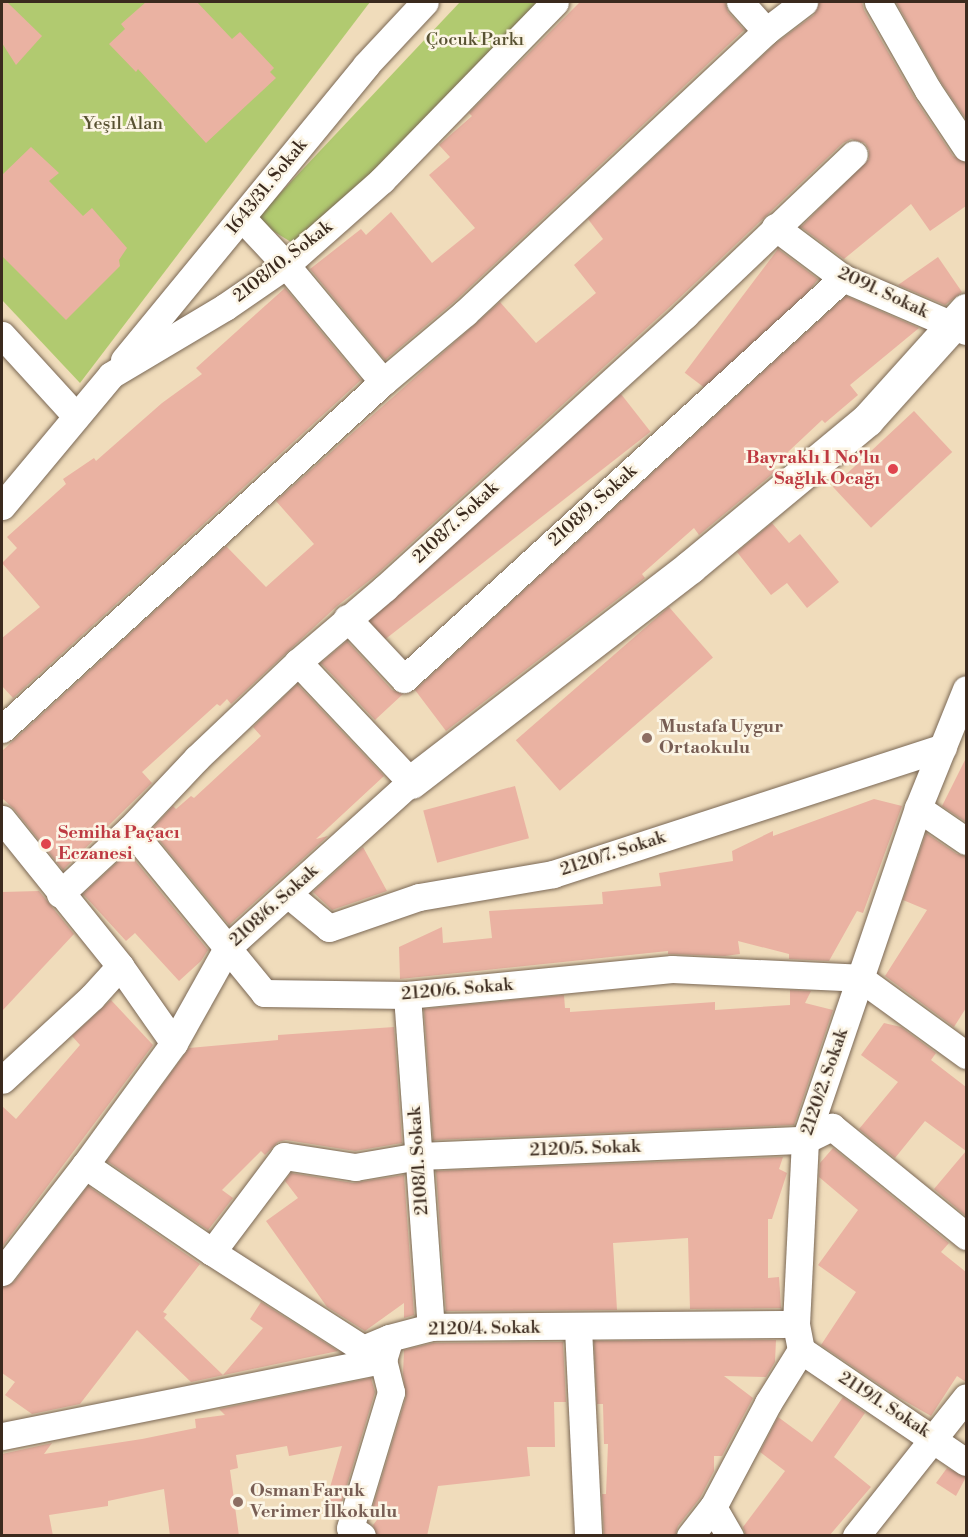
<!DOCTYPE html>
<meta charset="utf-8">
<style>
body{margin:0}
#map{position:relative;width:968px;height:1537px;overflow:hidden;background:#f0dcbb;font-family:"Libre Bodoni",serif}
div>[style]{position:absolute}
.green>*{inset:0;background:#b1ca70}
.building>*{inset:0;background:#eab2a2;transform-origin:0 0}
.roads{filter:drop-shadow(0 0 2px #7a6855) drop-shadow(0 0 2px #7a6855)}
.minor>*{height:27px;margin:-13.5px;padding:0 13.5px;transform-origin:13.5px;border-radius:13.5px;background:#fff}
.tertiary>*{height:33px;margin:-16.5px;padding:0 16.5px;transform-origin:16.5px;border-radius:16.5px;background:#fff}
.dots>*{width:16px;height:16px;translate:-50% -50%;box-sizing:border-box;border:3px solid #fcf5e5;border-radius:50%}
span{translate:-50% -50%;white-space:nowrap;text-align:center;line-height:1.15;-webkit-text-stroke:5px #fcf5e5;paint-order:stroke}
.park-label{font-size:18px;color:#585232}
.street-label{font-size:18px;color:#3b2a1e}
.health-label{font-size:18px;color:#be3a42;font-weight:700}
.right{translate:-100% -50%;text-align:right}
.left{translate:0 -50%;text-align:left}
.education-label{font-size:18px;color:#785e54;font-weight:700}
.frame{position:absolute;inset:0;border:3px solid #3b2a1e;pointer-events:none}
</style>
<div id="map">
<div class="green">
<i style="clip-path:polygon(2px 2px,370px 2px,80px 383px,2px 300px)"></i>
<i style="clip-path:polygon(460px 2px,565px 2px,309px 253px,255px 220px)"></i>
</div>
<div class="building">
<i style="clip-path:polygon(2px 2px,7px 2px,42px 36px,16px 65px,2px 43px)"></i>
<i style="clip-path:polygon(146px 2px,197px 2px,232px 39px,240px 32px,274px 68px,270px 72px,276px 78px,206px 143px,138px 69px,136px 72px,109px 44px,125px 29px,121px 24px)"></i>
<i style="clip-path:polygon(580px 2px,725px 2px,728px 12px,744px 30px,455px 301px,385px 360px,310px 269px,361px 229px,366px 235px,391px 212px,432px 263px,475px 228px,429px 175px,450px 157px,439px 145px,472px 116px,469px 113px)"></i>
<i style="clip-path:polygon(819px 2px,862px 2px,864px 10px,915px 99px,953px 156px,966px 163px,966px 206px,930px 231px,911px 204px,844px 259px,801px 227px,869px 159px,869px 150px,865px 143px,851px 139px,843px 143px,674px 303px,375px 576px,337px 606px,231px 704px,227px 699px,220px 706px,217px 704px,142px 772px,152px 783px,63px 870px,14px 809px,2px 798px,2px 751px,226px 546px,266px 587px,314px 544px,276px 501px,500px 302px,536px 343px,596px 293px,574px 265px,603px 239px,588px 219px,776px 43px,814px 15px)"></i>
<i style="clip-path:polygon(896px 2px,966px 2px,966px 119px,941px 82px)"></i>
<i style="clip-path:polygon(31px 147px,59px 173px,49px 181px,83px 216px,92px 208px,127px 248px,119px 260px,120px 266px,66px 320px,2px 256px,2px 175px)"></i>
<i style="left:778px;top:249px;width:50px;height:155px;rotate:37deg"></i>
<i style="clip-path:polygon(938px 257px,962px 292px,945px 305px,898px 285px)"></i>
<i style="clip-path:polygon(285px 288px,361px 380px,13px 698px,2px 686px,2px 638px,40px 607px,2px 563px,17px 548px,7px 537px,66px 484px,63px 479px,94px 458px,96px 461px,162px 403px,202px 374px,196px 368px)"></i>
<i style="clip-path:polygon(846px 296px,919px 328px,850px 385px,858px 395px,825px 423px,822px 420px,772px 467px,776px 471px,699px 535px,694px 528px,642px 574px,645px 578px,446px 731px,415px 690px)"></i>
<i style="left:621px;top:394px;width:48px;height:338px;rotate:52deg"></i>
<i style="left:914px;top:411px;width:56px;height:111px;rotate:47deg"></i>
<i style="clip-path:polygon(772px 523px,789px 543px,800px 534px,839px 582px,807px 608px,787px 583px,771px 595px,737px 552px)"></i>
<i style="left:669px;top:607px;width:67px;height:203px;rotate:49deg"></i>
<i style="clip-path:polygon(347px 641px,392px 690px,403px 694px,375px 720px,321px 663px)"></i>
<i style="clip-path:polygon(297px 684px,384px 776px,316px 839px,328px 836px,229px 925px,151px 830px,173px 806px,176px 809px,191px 796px,194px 798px,261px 736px,253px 727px)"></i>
<i style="clip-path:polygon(966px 758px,966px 822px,942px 806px)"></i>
<i style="left:515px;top:786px;width:54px;height:95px;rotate:75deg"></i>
<i style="clip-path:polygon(874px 799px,902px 806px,863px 913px,857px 911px,829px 961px,789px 959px,789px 954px,738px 941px,740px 954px,725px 956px,668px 954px,668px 951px,400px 979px,399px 947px,442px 927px,443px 943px,492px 938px,489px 911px,603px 904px,602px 892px,661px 886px,659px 873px,733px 861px,732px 851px,773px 831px,773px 836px)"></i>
<i style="clip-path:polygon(926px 833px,957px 854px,966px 856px,966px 1008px,954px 1027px,885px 976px,927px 910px,903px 900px)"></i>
<i style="clip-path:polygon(363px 847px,387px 891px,332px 910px,313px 892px)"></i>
<i style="clip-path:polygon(128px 852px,208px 950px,201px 961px,179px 981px,135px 933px,126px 941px,83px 894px)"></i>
<i style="clip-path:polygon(39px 891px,74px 934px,2px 1011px,2px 892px)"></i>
<i style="clip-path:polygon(790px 990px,811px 991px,805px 1003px,833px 1010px,794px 1125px,433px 1140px,424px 1009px,564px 995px,565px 1008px,570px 1008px,570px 1012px,715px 1002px,715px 1010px,790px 1005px)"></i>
<i style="clip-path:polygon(111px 1000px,153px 1045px,2px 1247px,2px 1106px,16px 1119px,80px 1045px,72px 1036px)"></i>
<i style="clip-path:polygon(884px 1023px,901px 1027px,936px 1053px,931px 1060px,966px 1087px,966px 1216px,934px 1189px,966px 1151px,925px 1121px,895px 1158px,859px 1129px,898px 1082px,861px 1055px)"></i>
<i style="clip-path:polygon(394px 1027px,402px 1143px,355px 1151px,286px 1140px,278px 1142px,265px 1155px,261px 1151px,222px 1190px,233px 1198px,208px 1230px,107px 1161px,189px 1048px,278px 1040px,278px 1035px)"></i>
<i style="clip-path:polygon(833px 1148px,949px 1243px,941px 1252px,966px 1272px,966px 1382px,957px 1376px,931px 1416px,898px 1397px,821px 1345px,856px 1292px,818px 1265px,858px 1210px,819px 1177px,820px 1163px)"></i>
<i style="clip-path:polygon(783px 1157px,779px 1169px,787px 1173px,772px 1219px,768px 1219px,768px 1278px,779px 1277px,781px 1308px,690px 1309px,688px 1238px,613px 1243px,617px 1310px,446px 1311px,436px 1171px)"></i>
<i style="clip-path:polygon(291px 1173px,353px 1183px,404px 1175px,414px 1315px,404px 1318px,404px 1303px,365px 1331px,327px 1307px,266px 1221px,298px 1198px,285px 1181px)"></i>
<i style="clip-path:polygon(88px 1186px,200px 1264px,163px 1312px,167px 1314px,164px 1318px,223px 1375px,263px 1328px,250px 1319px,261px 1302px,338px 1351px,191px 1382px,137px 1330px,80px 1404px,32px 1414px,5px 1395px,15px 1382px,2px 1373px,2px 1287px,14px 1282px)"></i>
<i style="clip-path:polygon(776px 1340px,775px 1362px,766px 1377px,724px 1376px,753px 1398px,722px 1456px,714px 1456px,714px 1471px,700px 1498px,678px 1526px,675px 1536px,604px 1536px,602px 1494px,606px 1494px,608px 1444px,604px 1444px,603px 1404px,597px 1404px,594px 1341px)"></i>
<i style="clip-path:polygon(563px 1342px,566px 1402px,554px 1402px,555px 1447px,527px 1447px,530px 1476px,438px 1486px,427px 1536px,377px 1536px,373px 1525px,380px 1516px,371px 1513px,406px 1397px,403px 1374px,404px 1350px,433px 1343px)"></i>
<i style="clip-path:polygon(371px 1378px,375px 1392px,341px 1505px,326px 1501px,342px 1446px,289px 1456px,287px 1446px,236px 1455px,238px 1468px,230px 1470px,239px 1536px,170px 1536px,164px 1489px,108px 1501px,108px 1506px,49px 1515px,53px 1536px,2px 1536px,2px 1454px,52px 1443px,44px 1454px,142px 1439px,196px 1428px,195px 1419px,225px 1415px,219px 1409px)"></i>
<i style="clip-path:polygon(843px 1397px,865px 1413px,834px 1457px,871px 1487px,829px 1536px,746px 1536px,743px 1527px,785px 1471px,760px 1452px,778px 1417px,812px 1442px)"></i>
<i style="clip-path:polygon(947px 1468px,966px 1477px,956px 1496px,936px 1483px)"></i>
</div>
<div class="roads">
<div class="minor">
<i style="left:740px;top:2px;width:39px;rotate:48deg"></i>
<i style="left:878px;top:2px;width:101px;rotate:60.4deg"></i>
<i style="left:928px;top:90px;width:69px;rotate:56.3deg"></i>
<i style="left:242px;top:218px;width:64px;rotate:46.9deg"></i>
<i style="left:286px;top:265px;width:152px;rotate:50.3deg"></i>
<i style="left:775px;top:227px;width:85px;rotate:36.9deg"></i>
<i style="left:843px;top:278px;width:134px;rotate:23.3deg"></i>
<i style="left:2px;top:335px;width:110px;rotate:47.6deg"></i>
<i style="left:124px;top:360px;width:382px;rotate:-50.6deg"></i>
<i style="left:366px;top:65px;width:86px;rotate:-46.9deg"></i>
<i style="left:2px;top:506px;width:170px;rotate:-50.2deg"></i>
<i style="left:111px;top:375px;width:133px;rotate:-30.8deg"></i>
<i style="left:225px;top:307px;width:74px;rotate:-34.5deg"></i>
<i style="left:286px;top:265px;width:128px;rotate:-41.5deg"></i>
<i style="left:382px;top:180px;width:248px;rotate:-45.8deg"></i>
<i style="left:347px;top:618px;width:83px;rotate:46.9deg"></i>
<i style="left:404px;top:679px;width:595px;rotate:-42.41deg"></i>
<i style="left:2px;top:729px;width:515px;rotate:-42.33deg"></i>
<i style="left:383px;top:382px;width:107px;rotate:-40.1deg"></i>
<i style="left:465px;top:313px;width:412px;rotate:-43.1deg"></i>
<i style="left:766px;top:31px;width:48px;rotate:-37.3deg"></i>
<i style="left:918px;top:808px;width:58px;rotate:34.5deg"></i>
<i style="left:2px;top:819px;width:189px;rotate:51.2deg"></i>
<i style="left:120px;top:966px;width:42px;rotate:132.1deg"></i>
<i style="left:92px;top:997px;width:122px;rotate:137.3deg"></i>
<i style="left:130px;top:829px;width:212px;rotate:50.7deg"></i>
<i style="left:264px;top:993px;width:143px;rotate:0.8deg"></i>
<i style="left:407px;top:995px;width:266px;rotate:-5.6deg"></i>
<i style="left:672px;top:969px;width:188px;rotate:2.7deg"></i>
<i style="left:860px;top:978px;width:131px;rotate:36deg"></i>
<i style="left:60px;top:894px;width:96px;rotate:-42.9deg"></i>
<i style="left:130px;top:829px;width:98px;rotate:-46.7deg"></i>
<i style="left:197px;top:758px;width:139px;rotate:-43.5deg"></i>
<i style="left:298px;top:662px;width:114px;rotate:-40.4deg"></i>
<i style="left:385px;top:588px;width:406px;rotate:-42.3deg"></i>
<i style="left:685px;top:315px;width:233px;rotate:-43.6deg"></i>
<i style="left:288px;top:894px;width:53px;rotate:39.7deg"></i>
<i style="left:329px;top:928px;width:95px;rotate:-19deg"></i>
<i style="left:419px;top:897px;width:136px;rotate:-9.7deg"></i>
<i style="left:553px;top:874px;width:410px;rotate:-18deg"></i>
<i style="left:120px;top:966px;width:94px;rotate:55deg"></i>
<i style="left:407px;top:995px;width:333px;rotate:85.9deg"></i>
<i style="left:85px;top:1165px;width:154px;rotate:34.4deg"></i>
<i style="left:212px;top:1252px;width:179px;rotate:32.7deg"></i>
<i style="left:363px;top:1349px;width:28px;rotate:-23deg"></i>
<i style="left:389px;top:1338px;width:43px;rotate:-14.7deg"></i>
<i style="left:431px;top:1327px;width:365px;rotate:-0.5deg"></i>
<i style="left:212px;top:1252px;width:120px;rotate:-53.1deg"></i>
<i style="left:284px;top:1156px;width:72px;rotate:8.8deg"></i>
<i style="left:355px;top:1167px;width:65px;rotate:-9.8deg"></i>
<i style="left:419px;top:1156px;width:386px;rotate:-2.4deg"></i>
<i style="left:805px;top:1140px;width:30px;rotate:-26deg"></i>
<i style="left:832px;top:1127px;width:173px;rotate:39.1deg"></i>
<i style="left:2px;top:1272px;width:135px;rotate:-52.2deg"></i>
<i style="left:85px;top:1165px;width:151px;rotate:-53.9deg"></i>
<i style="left:174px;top:1043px;width:109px;rotate:-60.8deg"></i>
<i style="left:227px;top:948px;width:248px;rotate:-42.1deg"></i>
<i style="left:411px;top:782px;width:165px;rotate:-133.3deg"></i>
<i style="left:578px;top:1328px;width:208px;rotate:87.2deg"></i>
<i style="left:801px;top:1350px;width:199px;rotate:34.2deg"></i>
<i style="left:2px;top:1436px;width:389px;rotate:-11.3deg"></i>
<i style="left:713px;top:1507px;width:34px;rotate:60deg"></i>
<i style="left:362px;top:1536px;width:14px;rotate:-146deg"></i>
<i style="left:350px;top:1528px;width:142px;rotate:-73.2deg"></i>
<i style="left:391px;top:1392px;width:33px;rotate:-104deg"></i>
<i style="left:383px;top:1360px;width:17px;rotate:-73deg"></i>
<i style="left:690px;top:1536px;width:37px;rotate:-52deg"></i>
<i style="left:713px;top:1507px;width:118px;rotate:-62.1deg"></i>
<i style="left:768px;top:1403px;width:62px;rotate:-58.1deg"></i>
<i style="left:801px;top:1350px;width:26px;rotate:-101deg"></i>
<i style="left:796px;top:1324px;width:184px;rotate:-87.2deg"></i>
<i style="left:805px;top:1140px;width:351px;rotate:-71.2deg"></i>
<i style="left:918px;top:808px;width:128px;rotate:-68deg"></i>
<i style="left:856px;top:1536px;width:177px;rotate:-51.6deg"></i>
</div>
<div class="tertiary">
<i style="left:411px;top:782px;width:352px;rotate:-37.6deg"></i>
<i style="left:690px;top:567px;width:230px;rotate:-39.7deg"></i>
<i style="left:867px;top:420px;width:148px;rotate:-48deg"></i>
</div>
</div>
<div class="dots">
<i style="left:893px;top:469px;background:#e0444e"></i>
<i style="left:647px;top:738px;background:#8d6e63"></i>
<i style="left:46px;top:844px;background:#e0444e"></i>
<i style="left:238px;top:1502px;background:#8d6e63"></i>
</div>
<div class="park-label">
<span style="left:475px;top:40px">Çocuk Parkı</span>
<span style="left:123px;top:124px">Yeşil Alan</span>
</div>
<div class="street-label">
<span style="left:267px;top:187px;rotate:-51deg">1643/31. Sokak</span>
<span style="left:283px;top:262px;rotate:-38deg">2108/10. Sokak</span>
<span style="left:883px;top:293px;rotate:25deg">2091. Sokak</span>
<span style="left:593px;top:506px;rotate:-42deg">2108/9. Sokak</span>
<span style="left:456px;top:523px;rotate:-43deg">2108/7. Sokak</span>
<span style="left:613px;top:854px;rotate:-18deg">2120/7. Sokak</span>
<span style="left:274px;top:906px;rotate:-42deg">2108/6. Sokak</span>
<span style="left:457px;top:990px;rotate:-5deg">2120/6. Sokak</span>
<span style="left:825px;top:1082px;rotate:-71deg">2120/2. Sokak</span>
<span style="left:585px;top:1149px;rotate:-2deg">2120/5. Sokak</span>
<span style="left:419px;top:1161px;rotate:-94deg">2108/1. Sokak</span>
<span style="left:484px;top:1329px;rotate:-1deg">2120/4. Sokak</span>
<span style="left:884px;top:1405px;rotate:33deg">2119/1. Sokak</span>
</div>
<div class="health-label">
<span class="right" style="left:880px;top:469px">Bayraklı 1 No'lu<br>Sağlık Ocağı</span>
<span class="left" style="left:58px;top:844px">Semiha Paçacı<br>Eczanesi</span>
</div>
<div class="education-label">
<span class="left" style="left:659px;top:738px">Mustafa Uygur<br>Ortaokulu</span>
<span class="left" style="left:250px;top:1502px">Osman Faruk<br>Verimer İlkokulu</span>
</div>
<div class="frame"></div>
</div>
